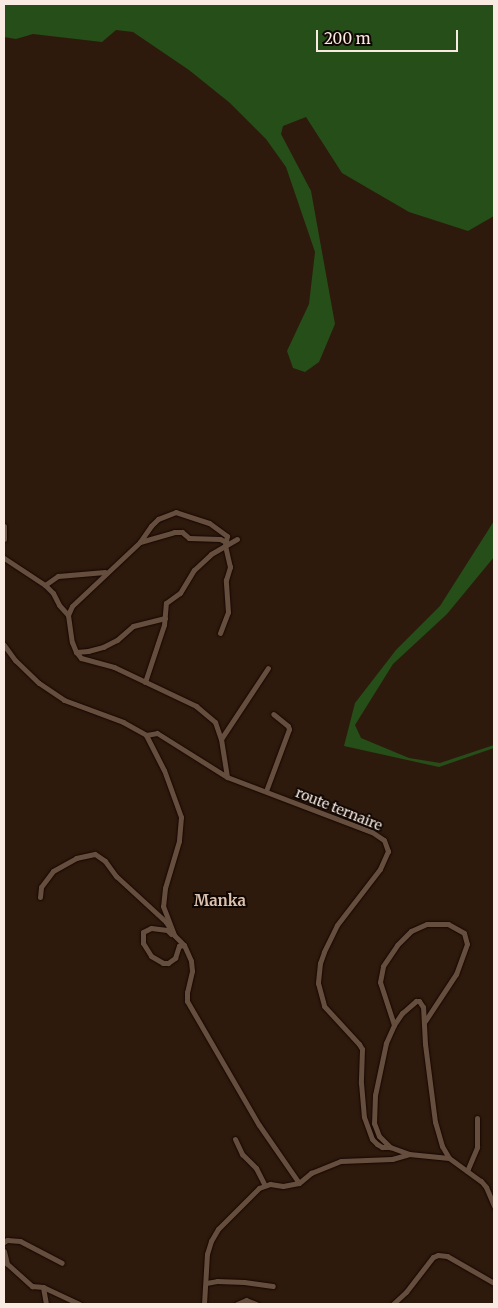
<!DOCTYPE html>
<style>
body{margin:0}
#map{position:relative;width:498px;height:1308px;overflow:hidden;background:#2e1a0c;font-family:Merriweather,serif}
div>[style]{position:absolute}
.green>*{inset:0;background:#264e19}
.roads{filter:drop-shadow(0 0 1px #160500) drop-shadow(0 0 1px #160500)}
.minor>*{height:5px;margin:-2.5px;padding:0 2.5px;transform-origin:2.5px;border-radius:2.5px;background:#654e3e}
span{translate:-50% -50%;white-space:nowrap;text-align:center;line-height:1.15;-webkit-text-stroke:4px #100703;paint-order:stroke}
.street-label{font-size:14px;color:#f9ebe2}
.neighbourhood-label{font-size:15px;color:#dcc1ae;font-weight:700}
.frame{position:absolute;inset:0;border:5px solid #f9ebe2;pointer-events:none}
.scale{position:absolute;left:316px;top:30px;width:142px;height:22px;box-sizing:border-box;border:2px solid #f9ebe2;border-top:0;padding-left:6px;font-size:15px;line-height:18px;white-space:nowrap;color:#f9ebe2;-webkit-text-stroke:4px #100703;paint-order:stroke}
</style>
<div id="map">
<div class="green">
<i style="clip-path:polygon(4px 4px,494px 4px,494px 216px,468px 231px,409px 212px,342px 173px,306px 117px,283px 126px,281px 134px,311px 191px,335px 324px,319px 362px,305px 372px,293px 368px,287px 351px,309px 304px,315px 252px,286px 167px,266px 139px,230px 103px,189px 70px,133px 32px,116px 30px,102px 42px,33px 34px,16px 39px,4px 37px)"></i>
<i style="clip-path:polygon(494px 521px,494px 557px,447px 614px,393px 664px,355px 725px,361px 738px,409px 758px,440px 763px,494px 745px,494px 748px,439px 767px,344px 746px,355px 703px,396px 650px,440px 606px)"></i>
</div>
<div class="roads">
<div class="minor">
<i style="left:4px;top:526px;width:13px;rotate:90deg"></i>
<i style="left:140px;top:542px;width:35px;rotate:-16deg"></i>
<i style="left:174px;top:532px;width:8px"></i>
<i style="left:182px;top:532px;width:9px;rotate:41deg"></i>
<i style="left:189px;top:538px;width:31px;rotate:2deg"></i>
<i style="left:220px;top:539px;width:7px;rotate:27deg"></i>
<i style="left:4px;top:558px;width:49px;rotate:33.4deg"></i>
<i style="left:45px;top:585px;width:16px;rotate:-35deg"></i>
<i style="left:58px;top:576px;width:47px;rotate:-4.9deg"></i>
<i style="left:45px;top:585px;width:11px;rotate:45deg"></i>
<i style="left:53px;top:593px;width:13px;rotate:63deg"></i>
<i style="left:59px;top:605px;width:13px;rotate:48deg"></i>
<i style="left:220px;top:633px;width:22px;rotate:-69deg"></i>
<i style="left:228px;top:612px;width:32px;rotate:-94deg"></i>
<i style="left:226px;top:580px;width:14px;rotate:-73deg"></i>
<i style="left:230px;top:567px;width:22px;rotate:-103deg"></i>
<i style="left:225px;top:546px;width:10px;rotate:-79deg"></i>
<i style="left:227px;top:536px;width:22px;rotate:-144deg"></i>
<i style="left:209px;top:523px;width:35px;rotate:-162deg"></i>
<i style="left:176px;top:512px;width:19px;rotate:159deg"></i>
<i style="left:158px;top:519px;width:10px;rotate:135deg"></i>
<i style="left:151px;top:526px;width:19px;rotate:125deg"></i>
<i style="left:140px;top:542px;width:93px;rotate:136.7deg"></i>
<i style="left:72px;top:606px;width:10px;rotate:114deg"></i>
<i style="left:68px;top:615px;width:27px;rotate:82deg"></i>
<i style="left:72px;top:642px;width:11px;rotate:68deg"></i>
<i style="left:76px;top:652px;width:8px;rotate:50deg"></i>
<i style="left:81px;top:658px;width:34px;rotate:15deg"></i>
<i style="left:114px;top:667px;width:91px;rotate:25.4deg"></i>
<i style="left:196px;top:706px;width:25px;rotate:40deg"></i>
<i style="left:215px;top:722px;width:18px;rotate:71deg"></i>
<i style="left:221px;top:739px;width:38px;rotate:81deg"></i>
<i style="left:4px;top:645px;width:19px;rotate:54deg"></i>
<i style="left:15px;top:660px;width:33px;rotate:44deg"></i>
<i style="left:39px;top:683px;width:30px;rotate:34deg"></i>
<i style="left:64px;top:700px;width:63px;rotate:20.4deg"></i>
<i style="left:123px;top:722px;width:26px;rotate:29deg"></i>
<i style="left:146px;top:735px;width:11px;rotate:-10deg"></i>
<i style="left:157px;top:733px;width:83px;rotate:32.2deg"></i>
<i style="left:227px;top:777px;width:155px;rotate:20.8deg"></i>
<i style="left:372px;top:832px;width:14px;rotate:34deg"></i>
<i style="left:384px;top:840px;width:12px;rotate:70deg"></i>
<i style="left:388px;top:851px;width:20px;rotate:114deg"></i>
<i style="left:380px;top:869px;width:71px;rotate:127.5deg"></i>
<i style="left:337px;top:925px;width:30px;rotate:116deg"></i>
<i style="left:324px;top:952px;width:12px;rotate:110deg"></i>
<i style="left:320px;top:963px;width:20px;rotate:96deg"></i>
<i style="left:318px;top:983px;width:24px;rotate:75deg"></i>
<i style="left:324px;top:1006px;width:52px;rotate:47.4deg"></i>
<i style="left:359px;top:1044px;width:6px;rotate:59deg"></i>
<i style="left:362px;top:1049px;width:34px;rotate:92deg"></i>
<i style="left:361px;top:1083px;width:34px;rotate:85deg"></i>
<i style="left:364px;top:1117px;width:23px;rotate:70deg"></i>
<i style="left:372px;top:1139px;width:7px;rotate:45deg"></i>
<i style="left:377px;top:1144px;width:6px;rotate:31deg"></i>
<i style="left:382px;top:1147px;width:8px"></i>
<i style="left:76px;top:652px;width:12px;rotate:-5deg"></i>
<i style="left:88px;top:651px;width:16px;rotate:-15deg"></i>
<i style="left:103px;top:647px;width:16px;rotate:-27deg"></i>
<i style="left:117px;top:640px;width:21px;rotate:-41deg"></i>
<i style="left:133px;top:626px;width:33px;rotate:-14deg"></i>
<i style="left:145px;top:682px;width:60px;rotate:-71.6deg"></i>
<i style="left:164px;top:625px;width:22px;rotate:-85deg"></i>
<i style="left:166px;top:603px;width:17px;rotate:-36deg"></i>
<i style="left:180px;top:593px;width:27px;rotate:-59deg"></i>
<i style="left:194px;top:570px;width:23px;rotate:-43deg"></i>
<i style="left:211px;top:554px;width:30px;rotate:-30deg"></i>
<i style="left:146px;top:735px;width:39px;rotate:63deg"></i>
<i style="left:164px;top:770px;width:50px;rotate:70.1deg"></i>
<i style="left:181px;top:817px;width:24px;rotate:95deg"></i>
<i style="left:179px;top:841px;width:49px;rotate:106.6deg"></i>
<i style="left:165px;top:888px;width:18px;rotate:96deg"></i>
<i style="left:163px;top:906px;width:31px;rotate:69deg"></i>
<i style="left:174px;top:935px;width:14px;rotate:45deg"></i>
<i style="left:184px;top:945px;width:17px;rotate:66deg"></i>
<i style="left:191px;top:961px;width:10px;rotate:84deg"></i>
<i style="left:192px;top:971px;width:22px;rotate:103deg"></i>
<i style="left:187px;top:992px;width:9px;rotate:90deg"></i>
<i style="left:187px;top:1001px;width:143px;rotate:59.9deg"></i>
<i style="left:259px;top:1125px;width:70px;rotate:55.4deg"></i>
<i style="left:221px;top:739px;width:85px;rotate:-56.5deg"></i>
<i style="left:266px;top:791px;width:66px;rotate:-69.6deg"></i>
<i style="left:289px;top:729px;width:3px;rotate:-108deg"></i>
<i style="left:288px;top:726px;width:19px;rotate:-141deg"></i>
<i style="left:40px;top:897px;width:10px;rotate:-84deg"></i>
<i style="left:41px;top:887px;width:20px;rotate:-53deg"></i>
<i style="left:53px;top:871px;width:26px;rotate:-29deg"></i>
<i style="left:76px;top:858px;width:19px;rotate:-12deg"></i>
<i style="left:95px;top:854px;width:12px;rotate:35deg"></i>
<i style="left:105px;top:861px;width:19px;rotate:54deg"></i>
<i style="left:116px;top:876px;width:68px;rotate:42.6deg"></i>
<i style="left:166px;top:922px;width:7px;rotate:56deg"></i>
<i style="left:171px;top:934px;width:6px;rotate:-135deg"></i>
<i style="left:167px;top:930px;width:16px;rotate:-173deg"></i>
<i style="left:151px;top:928px;width:9px;rotate:153deg"></i>
<i style="left:143px;top:932px;width:11px;rotate:90deg"></i>
<i style="left:143px;top:943px;width:15px;rotate:58deg"></i>
<i style="left:151px;top:956px;width:14px;rotate:30deg"></i>
<i style="left:163px;top:963px;width:5px"></i>
<i style="left:168px;top:963px;width:9px;rotate:-36deg"></i>
<i style="left:175px;top:958px;width:13px;rotate:-72deg"></i>
<i style="left:179px;top:946px;width:5px;rotate:-11deg"></i>
<i style="left:394px;top:1025px;width:45px;rotate:-108deg"></i>
<i style="left:380px;top:982px;width:16px;rotate:-79deg"></i>
<i style="left:383px;top:966px;width:25px;rotate:-56deg"></i>
<i style="left:397px;top:945px;width:20px;rotate:-45deg"></i>
<i style="left:411px;top:931px;width:17px;rotate:-24deg"></i>
<i style="left:427px;top:924px;width:21px"></i>
<i style="left:448px;top:924px;width:18px;rotate:29deg"></i>
<i style="left:464px;top:933px;width:11px;rotate:75deg"></i>
<i style="left:467px;top:944px;width:32px;rotate:110deg"></i>
<i style="left:456px;top:974px;width:56px;rotate:123.4deg"></i>
<i style="left:235px;top:1139px;width:17px;rotate:65deg"></i>
<i style="left:242px;top:1154px;width:20px;rotate:45deg"></i>
<i style="left:256px;top:1168px;width:18px;rotate:63deg"></i>
<i style="left:449px;top:1158px;width:14px;rotate:-120deg"></i>
<i style="left:442px;top:1146px;width:25px;rotate:-106deg"></i>
<i style="left:435px;top:1122px;width:79px;rotate:-97.3deg"></i>
<i style="left:425px;top:1044px;width:37px;rotate:-93deg"></i>
<i style="left:423px;top:1007px;width:7px;rotate:-124deg"></i>
<i style="left:419px;top:1001px;width:3px;rotate:180deg"></i>
<i style="left:416px;top:1001px;width:18px;rotate:139deg"></i>
<i style="left:402px;top:1013px;width:14px;rotate:124deg"></i>
<i style="left:394px;top:1025px;width:20px;rotate:114deg"></i>
<i style="left:386px;top:1043px;width:53px;rotate:101.9deg"></i>
<i style="left:375px;top:1095px;width:28px;rotate:92deg"></i>
<i style="left:374px;top:1123px;width:14px;rotate:69deg"></i>
<i style="left:379px;top:1136px;width:16px;rotate:45deg"></i>
<i style="left:390px;top:1147px;width:20px;rotate:20deg"></i>
<i style="left:409px;top:1154px;width:40px;rotate:5.7deg"></i>
<i style="left:449px;top:1158px;width:39px;rotate:36deg"></i>
<i style="left:481px;top:1181px;width:8px;rotate:50deg"></i>
<i style="left:486px;top:1187px;width:21px;rotate:67deg"></i>
<i style="left:467px;top:1171px;width:26px;rotate:-67deg"></i>
<i style="left:477px;top:1147px;width:29px;rotate:-90deg"></i>
<i style="left:4px;top:1242px;width:4px;rotate:-34deg"></i>
<i style="left:7px;top:1240px;width:13px;rotate:4deg"></i>
<i style="left:20px;top:1241px;width:47px;rotate:27.6deg"></i>
<i style="left:4px;top:1251px;width:13px;rotate:77deg"></i>
<i style="left:4px;top:1261px;width:38px;rotate:42deg"></i>
<i style="left:32px;top:1286px;width:11px;rotate:5deg"></i>
<i style="left:43px;top:1287px;width:40px;rotate:25deg"></i>
<i style="left:206px;top:1283px;width:11px;rotate:-10deg"></i>
<i style="left:217px;top:1281px;width:27px;rotate:2deg"></i>
<i style="left:244px;top:1282px;width:29px;rotate:8deg"></i>
<i style="left:43px;top:1287px;width:17px;rotate:80deg"></i>
<i style="left:204px;top:1304px;width:50px;rotate:-86.6deg"></i>
<i style="left:207px;top:1254px;width:14px;rotate:-73deg"></i>
<i style="left:211px;top:1241px;width:14px;rotate:-60deg"></i>
<i style="left:218px;top:1229px;width:58px;rotate:-45deg"></i>
<i style="left:259px;top:1188px;width:12px;rotate:-20deg"></i>
<i style="left:270px;top:1184px;width:13px;rotate:9deg"></i>
<i style="left:283px;top:1186px;width:16px;rotate:-11deg"></i>
<i style="left:299px;top:1183px;width:16px;rotate:-40deg"></i>
<i style="left:311px;top:1173px;width:32px;rotate:-22deg"></i>
<i style="left:341px;top:1161px;width:51px;rotate:-2.2deg"></i>
<i style="left:392px;top:1159px;width:18px;rotate:-16deg"></i>
<i style="left:237px;top:1304px;width:10px;rotate:-24deg"></i>
<i style="left:246px;top:1300px;width:11px;rotate:22deg"></i>
<i style="left:393px;top:1304px;width:18px;rotate:-43deg"></i>
<i style="left:406px;top:1292px;width:44px;rotate:-52.4deg"></i>
<i style="left:433px;top:1257px;width:5px;rotate:-22deg"></i>
<i style="left:438px;top:1255px;width:9px;rotate:6deg"></i>
<i style="left:447px;top:1256px;width:54px;rotate:29.9deg"></i>
</div>
</div>
<div class="street-label">
<span style="left:339px;top:809px;rotate:22deg">route ternaire</span>
</div>
<div class="neighbourhood-label">
<span style="left:220px;top:901px">Manka</span>
</div>
<div class="frame"></div>
<div class="scale">200 m</div>
</div>
